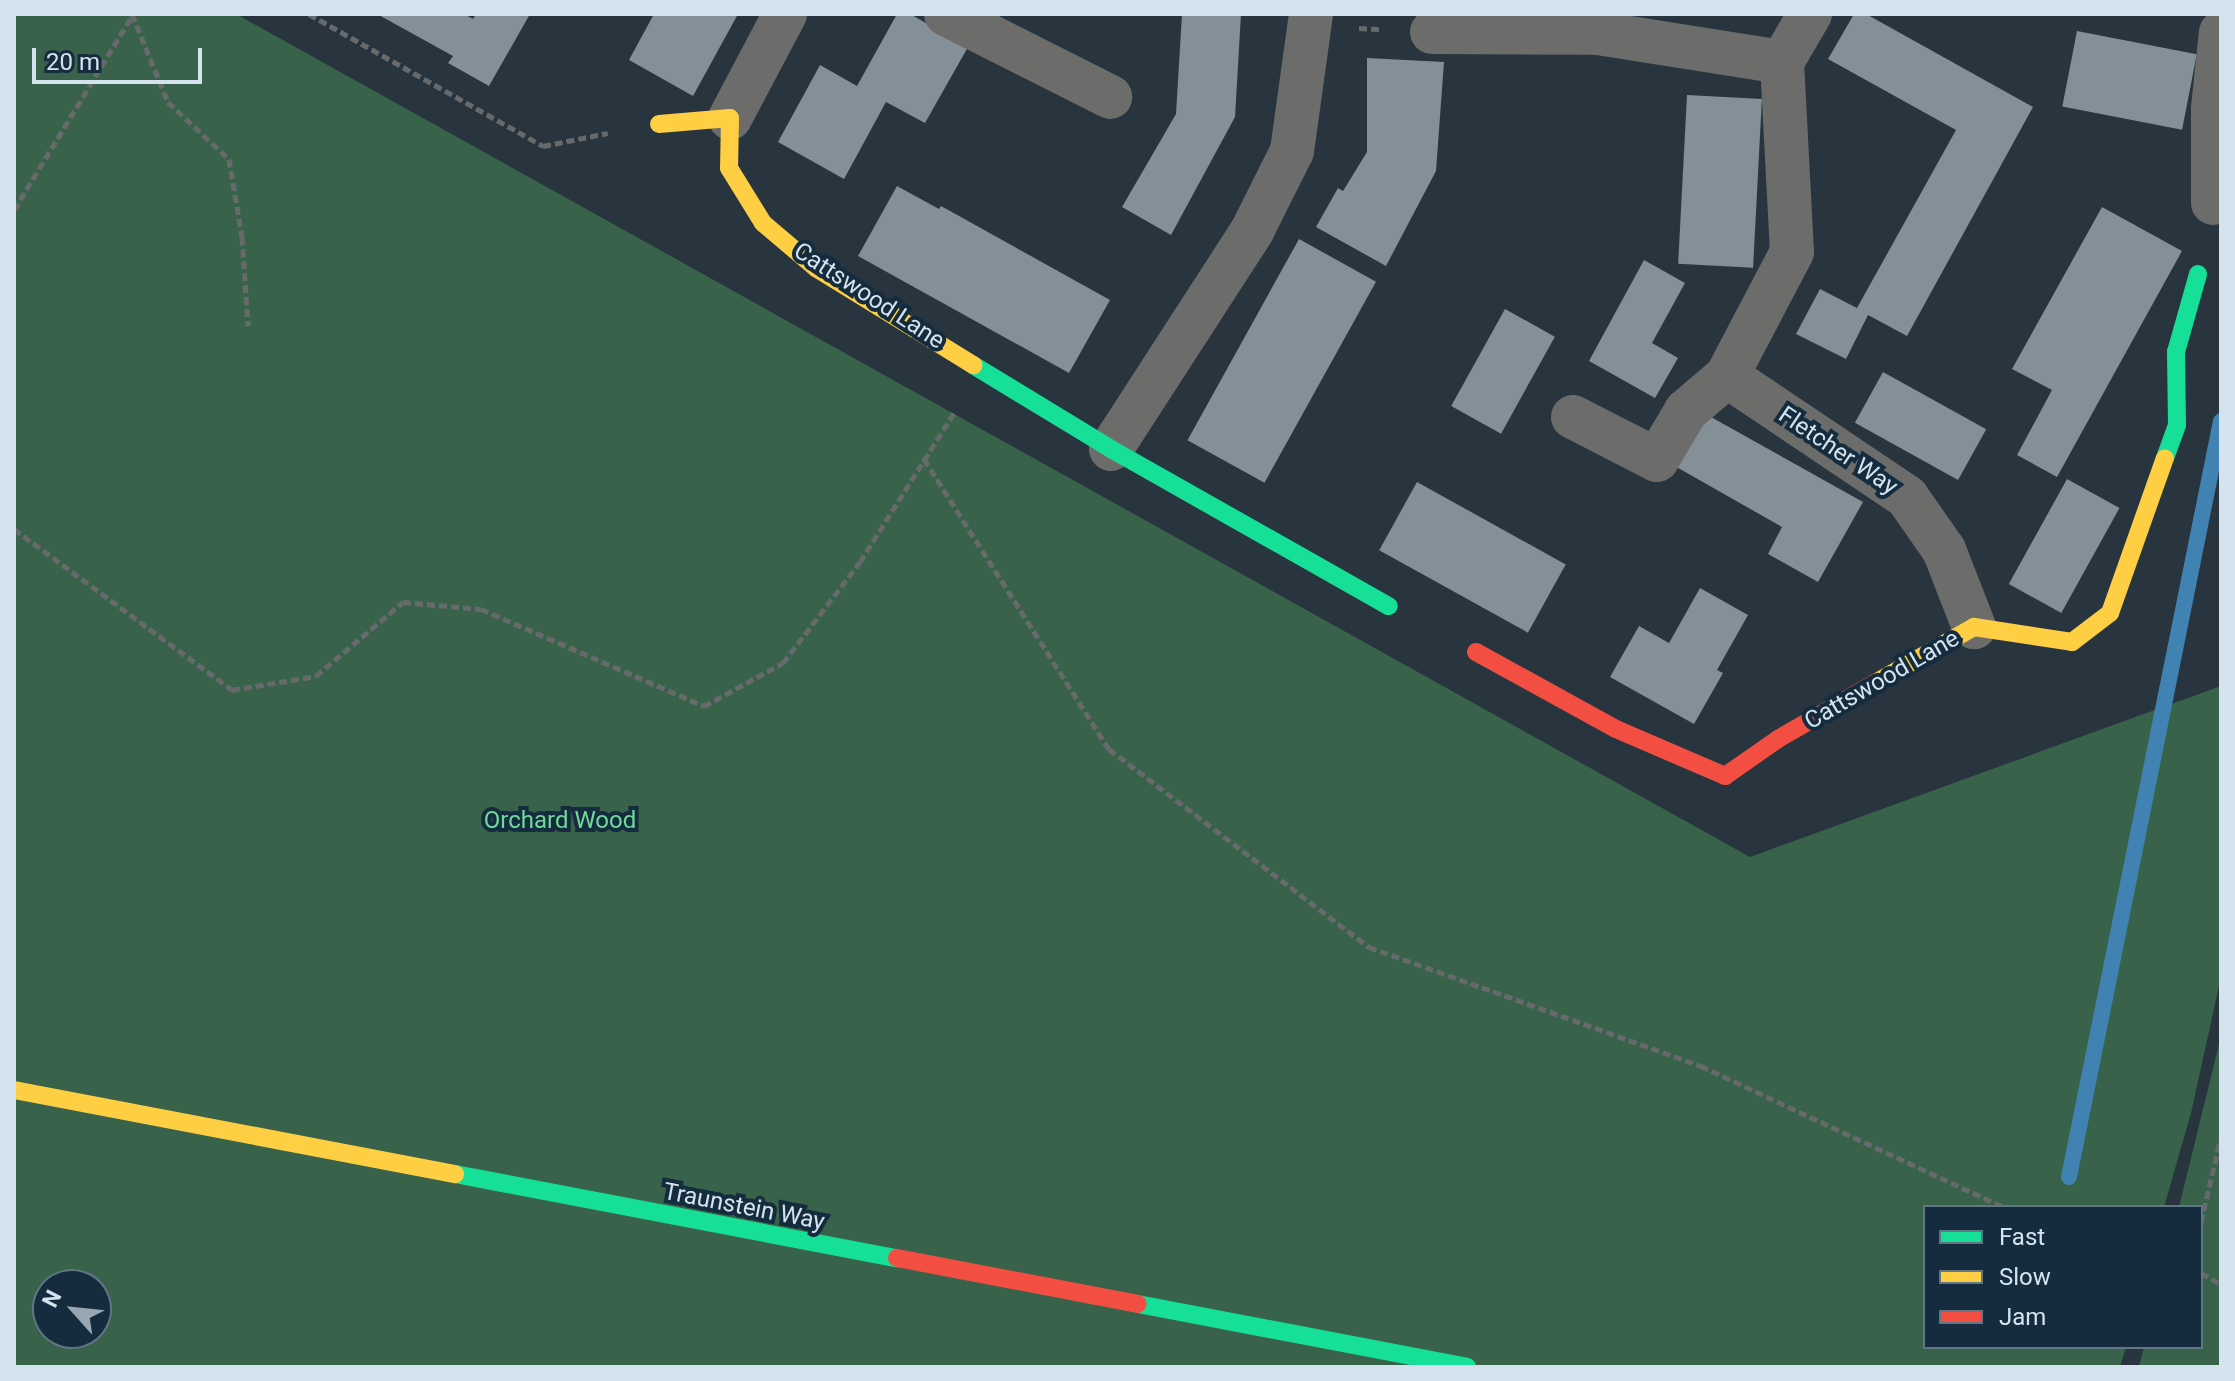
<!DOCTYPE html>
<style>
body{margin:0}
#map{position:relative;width:2235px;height:1381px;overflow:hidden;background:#28353e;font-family:Roboto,sans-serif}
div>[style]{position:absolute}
.green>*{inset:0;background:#386249}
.stream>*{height:16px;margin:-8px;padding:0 8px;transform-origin:8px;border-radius:8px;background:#4082b2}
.building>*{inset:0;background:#849098;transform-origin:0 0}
.path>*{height:5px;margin-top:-2.5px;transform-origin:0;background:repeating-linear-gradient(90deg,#676a6b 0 8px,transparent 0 12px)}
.street>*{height:44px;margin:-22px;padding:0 22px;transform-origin:22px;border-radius:22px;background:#6c6d6b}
.fast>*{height:18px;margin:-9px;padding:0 9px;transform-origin:9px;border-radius:9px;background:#16e098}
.slow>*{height:18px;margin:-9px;padding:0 9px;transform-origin:9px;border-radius:9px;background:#ffcf43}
.jam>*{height:18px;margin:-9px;padding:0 9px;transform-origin:9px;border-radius:9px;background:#f24e42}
span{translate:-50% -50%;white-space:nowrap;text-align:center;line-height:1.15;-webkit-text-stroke:8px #142c3d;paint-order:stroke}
.street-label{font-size:24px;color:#d5e3ee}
.park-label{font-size:24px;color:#70d998}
.frame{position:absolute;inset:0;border:16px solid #d5e3ee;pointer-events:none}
.legend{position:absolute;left:1923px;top:1205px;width:280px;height:144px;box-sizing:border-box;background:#142c3d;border:2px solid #617584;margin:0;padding:10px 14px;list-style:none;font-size:24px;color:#d5e3ee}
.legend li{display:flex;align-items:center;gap:16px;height:40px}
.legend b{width:40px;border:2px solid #617584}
.north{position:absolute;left:32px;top:1269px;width:80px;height:80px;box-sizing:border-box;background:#142c3d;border:2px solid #617584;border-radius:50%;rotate:297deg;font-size:22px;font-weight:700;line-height:32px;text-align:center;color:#d5e3ee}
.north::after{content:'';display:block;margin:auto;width:28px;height:36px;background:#98a6b0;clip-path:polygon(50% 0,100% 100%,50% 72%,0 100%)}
.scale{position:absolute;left:32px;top:48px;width:170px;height:36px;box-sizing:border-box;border:4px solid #d5e3ee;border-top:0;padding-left:10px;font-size:24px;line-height:28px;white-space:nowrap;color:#d5e3ee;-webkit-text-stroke:6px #142c3d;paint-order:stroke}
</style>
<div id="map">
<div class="green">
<i style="clip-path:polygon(evenodd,14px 14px,236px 14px,1750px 857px,2221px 686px,2221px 977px,2191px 1113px,2164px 1207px,1925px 1207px,1925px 1347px,2126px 1347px,2120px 1367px,14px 1367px,14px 14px,48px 1285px,96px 1285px,96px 1333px,48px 1333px,48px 1285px)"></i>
<i style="clip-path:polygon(2221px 1036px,2221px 1367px,2139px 1367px,2144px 1347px,2201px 1347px,2201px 1207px,2179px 1207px)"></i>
</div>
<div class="stream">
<i style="left:2069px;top:1177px;width:771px;rotate:-78.63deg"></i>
</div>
<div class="building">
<i style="clip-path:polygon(377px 14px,464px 14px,473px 19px,476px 14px,530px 14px,489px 86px,448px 63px,453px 56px)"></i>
<i style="clip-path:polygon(654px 14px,738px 14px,693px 96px,629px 60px)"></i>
<i style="clip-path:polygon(897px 14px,910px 14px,968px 47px,925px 123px,886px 102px,844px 179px,778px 142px,820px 65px,857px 86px)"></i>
<i style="clip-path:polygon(1182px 14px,1241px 14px,1235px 117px,1171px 235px,1122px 207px,1176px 114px)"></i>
<i style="clip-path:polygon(1854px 14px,1866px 14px,2033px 107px,1907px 336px,1868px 315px,1846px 359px,1796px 334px,1820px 289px,1857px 308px,1956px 130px,1828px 59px)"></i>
<i style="left:2077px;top:31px;width:122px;height:77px;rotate:11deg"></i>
<i style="clip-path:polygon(1367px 58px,1444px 62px,1436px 171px,1386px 266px,1316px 227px,1338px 188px,1343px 191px,1367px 152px)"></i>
<i style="left:1687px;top:95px;width:75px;height:169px;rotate:3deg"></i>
<i style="clip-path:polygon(897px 186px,939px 209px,941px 206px,1110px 300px,1069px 373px,858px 256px)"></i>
<i style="clip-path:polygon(2102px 207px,2182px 251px,2057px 477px,2017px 455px,2052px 390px,2012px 369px)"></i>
<i style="left:1299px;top:239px;width:88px;height:230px;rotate:29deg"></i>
<i style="clip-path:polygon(1644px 260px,1685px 283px,1652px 343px,1678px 358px,1655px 398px,1589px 361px)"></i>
<i style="left:1505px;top:309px;width:57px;height:111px;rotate:29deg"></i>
<i style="left:1883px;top:372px;width:118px;height:58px;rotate:29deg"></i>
<i style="clip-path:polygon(1702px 412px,1863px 502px,1818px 582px,1768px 554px,1782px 527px,1673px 465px)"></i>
<i style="left:2067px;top:479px;width:60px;height:120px;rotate:29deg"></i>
<i style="left:1417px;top:482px;width:170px;height:78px;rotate:29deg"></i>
<i style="clip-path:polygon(1700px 588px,1748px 615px,1717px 670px,1723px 673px,1694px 724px,1610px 677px,1639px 626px,1669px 643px)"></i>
</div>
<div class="path">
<i style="left:132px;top:14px;width:95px;rotate:67.8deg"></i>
<i style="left:168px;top:102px;width:83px;rotate:43.1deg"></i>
<i style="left:229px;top:159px;width:79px;rotate:80.5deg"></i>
<i style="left:242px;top:237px;width:89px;rotate:86.1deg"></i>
<i style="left:309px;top:14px;width:269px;rotate:29.4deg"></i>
<i style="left:543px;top:146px;width:66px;rotate:-11.3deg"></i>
<i style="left:1359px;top:28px;width:22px;rotate:3deg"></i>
<i style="left:14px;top:210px;width:229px;rotate:-58.7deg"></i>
<i style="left:924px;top:459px;width:344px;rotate:57.5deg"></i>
<i style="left:1109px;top:749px;width:327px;rotate:37.3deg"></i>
<i style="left:1369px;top:947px;width:353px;rotate:19.7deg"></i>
<i style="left:1701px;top:1066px;width:333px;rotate:25deg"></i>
<i style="left:14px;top:529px;width:271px;rotate:36.4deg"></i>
<i style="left:232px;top:690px;width:85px;rotate:-9.5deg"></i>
<i style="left:316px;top:676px;width:114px;rotate:-40.4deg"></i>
<i style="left:403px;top:602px;width:78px;rotate:5.1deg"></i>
<i style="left:481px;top:609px;width:243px;rotate:23.5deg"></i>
<i style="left:704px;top:706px;width:90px;rotate:-28.6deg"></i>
<i style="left:783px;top:663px;width:127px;rotate:-52.7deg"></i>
<i style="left:860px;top:562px;width:178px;rotate:-57.8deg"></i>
<i style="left:2201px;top:1222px;width:87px;rotate:-76.8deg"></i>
<i style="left:2201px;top:1273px;width:23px;rotate:29deg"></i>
</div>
<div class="street">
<i style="left:946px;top:14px;width:184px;rotate:26.8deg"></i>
<i style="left:1810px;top:14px;width:56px;rotate:120.3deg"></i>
<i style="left:1782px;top:62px;width:190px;rotate:87deg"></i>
<i style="left:1792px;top:252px;width:140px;rotate:117.7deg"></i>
<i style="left:1727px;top:376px;width:217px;rotate:33.9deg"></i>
<i style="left:1907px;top:497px;width:65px;rotate:55.1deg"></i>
<i style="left:1944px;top:550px;width:83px;rotate:68.7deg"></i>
<i style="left:1432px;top:32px;width:166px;rotate:0.3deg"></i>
<i style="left:1598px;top:33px;width:186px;rotate:9deg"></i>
<i style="left:730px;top:118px;width:118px;rotate:-62.1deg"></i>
<i style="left:2213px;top:203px;width:95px;rotate:-90deg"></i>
<i style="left:2213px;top:108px;width:76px;rotate:-84deg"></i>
<i style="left:1573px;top:417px;width:94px;rotate:27.1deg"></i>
<i style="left:1657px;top:460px;width:57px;rotate:-59.4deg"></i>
<i style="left:1686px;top:411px;width:54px;rotate:-40.5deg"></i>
<i style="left:1111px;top:449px;width:260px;rotate:-57.1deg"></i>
<i style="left:1252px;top:231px;width:89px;rotate:-63.4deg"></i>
<i style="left:1292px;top:151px;width:138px;rotate:-82.1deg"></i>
</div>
<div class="fast">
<i style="left:973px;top:365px;width:162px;rotate:31.3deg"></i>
<i style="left:1111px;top:449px;width:319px;rotate:29.5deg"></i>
<i style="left:2165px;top:458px;width:35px;rotate:-70deg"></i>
<i style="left:2177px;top:425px;width:73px;rotate:-90.8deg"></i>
<i style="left:2176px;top:352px;width:81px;rotate:-74.2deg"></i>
<i style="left:455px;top:1174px;width:450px;rotate:10.8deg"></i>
<i style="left:1138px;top:1304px;width:335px;rotate:10.8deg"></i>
</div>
<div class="slow">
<i style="left:659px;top:124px;width:71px;rotate:-4.8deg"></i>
<i style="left:730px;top:118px;width:50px;rotate:91.1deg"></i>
<i style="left:729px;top:168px;width:65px;rotate:58.3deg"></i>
<i style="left:763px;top:223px;width:70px;rotate:40.3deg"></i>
<i style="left:816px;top:268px;width:185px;rotate:31.7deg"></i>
<i style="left:1875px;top:683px;width:114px;rotate:-29.5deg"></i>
<i style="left:1974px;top:627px;width:99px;rotate:8.7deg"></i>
<i style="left:2072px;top:642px;width:48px;rotate:-37.3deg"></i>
<i style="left:2110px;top:613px;width:164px;rotate:-70.5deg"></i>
<i style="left:14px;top:1090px;width:449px;rotate:10.8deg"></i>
</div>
<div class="jam">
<i style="left:1476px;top:652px;width:160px;rotate:28.8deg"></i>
<i style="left:1616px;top:729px;width:119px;rotate:23.3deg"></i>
<i style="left:1725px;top:776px;width:65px;rotate:-34.9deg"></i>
<i style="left:1778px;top:739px;width:112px;rotate:-30deg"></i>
<i style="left:897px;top:1258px;width:245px;rotate:10.8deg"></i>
</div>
<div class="street-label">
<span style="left:869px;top:296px;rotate:33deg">Cattswood Lane</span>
<span style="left:1838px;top:451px;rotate:34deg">Fletcher Way</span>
<span style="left:1882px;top:680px;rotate:-30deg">Cattswood Lane</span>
<span style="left:744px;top:1207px;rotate:11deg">Traunstein Way</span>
</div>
<div class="park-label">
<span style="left:560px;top:821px">Orchard Wood</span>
</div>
<div class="frame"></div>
<ul class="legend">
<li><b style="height:10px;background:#16e098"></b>Fast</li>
<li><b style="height:10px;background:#ffcf43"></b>Slow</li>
<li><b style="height:10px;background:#f24e42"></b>Jam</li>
</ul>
<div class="north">N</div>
<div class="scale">20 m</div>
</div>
